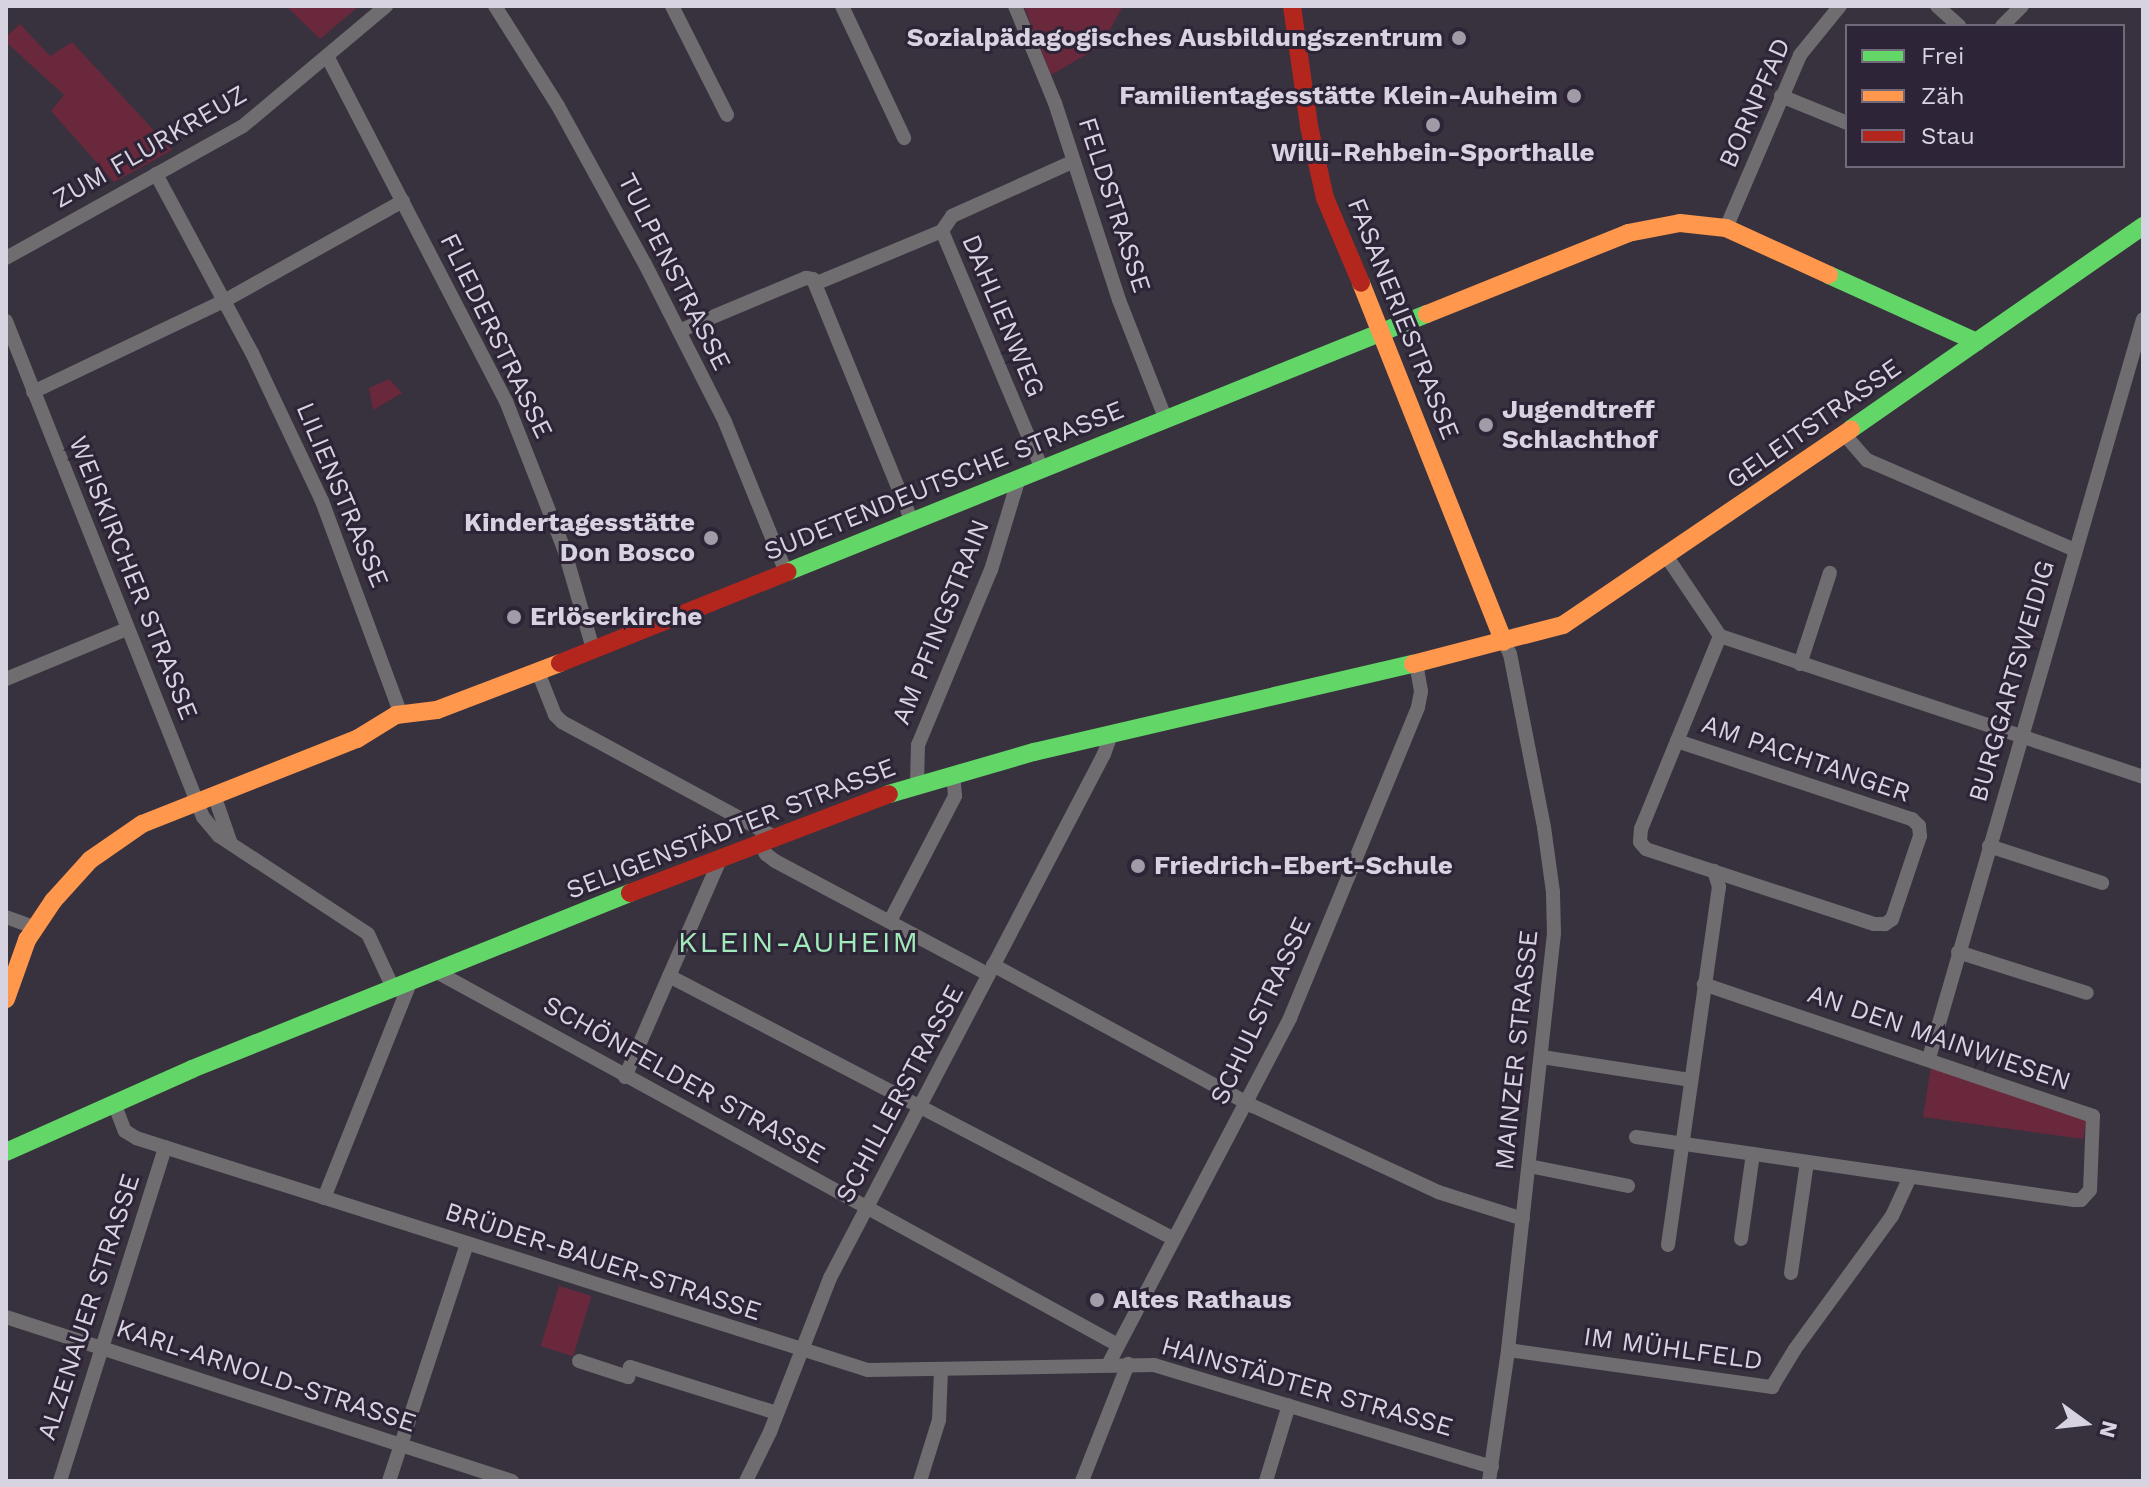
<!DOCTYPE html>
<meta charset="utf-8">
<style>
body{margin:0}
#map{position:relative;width:2149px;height:1487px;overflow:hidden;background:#38323e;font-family:"Work Sans",sans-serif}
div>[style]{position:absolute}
.green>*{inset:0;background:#69283c;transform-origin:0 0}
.street>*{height:14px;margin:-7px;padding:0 7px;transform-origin:7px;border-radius:7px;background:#706d71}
.fast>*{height:18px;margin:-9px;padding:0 9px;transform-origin:9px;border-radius:9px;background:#63d668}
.slow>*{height:18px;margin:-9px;padding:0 9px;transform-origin:9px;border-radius:9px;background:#ff974d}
.jam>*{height:18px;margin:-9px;padding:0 9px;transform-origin:9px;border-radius:9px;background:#b3261e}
.dots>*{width:22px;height:22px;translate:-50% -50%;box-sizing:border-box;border:4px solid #2d2437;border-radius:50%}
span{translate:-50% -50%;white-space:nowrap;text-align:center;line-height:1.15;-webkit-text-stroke:6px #2d2437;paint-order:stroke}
.poi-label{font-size:26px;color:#d8d3e0;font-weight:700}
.right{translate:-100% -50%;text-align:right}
.left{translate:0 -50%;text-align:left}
.street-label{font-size:26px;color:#d8d3e0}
.quarter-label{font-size:30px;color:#a1eab9;letter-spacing:2px}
.frame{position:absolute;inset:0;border:8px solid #d8d3e0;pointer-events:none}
.legend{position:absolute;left:1845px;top:24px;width:280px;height:144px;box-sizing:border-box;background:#2d2437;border:2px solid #716a7b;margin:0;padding:10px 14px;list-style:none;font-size:24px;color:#d8d3e0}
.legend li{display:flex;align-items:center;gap:16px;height:40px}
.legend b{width:40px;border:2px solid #716a7b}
.north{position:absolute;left:2045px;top:1383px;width:80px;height:80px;-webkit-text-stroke:6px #2d2437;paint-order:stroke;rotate:105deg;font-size:22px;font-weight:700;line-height:32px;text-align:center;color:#d8d3e0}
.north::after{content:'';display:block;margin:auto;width:28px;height:36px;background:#d8d3e0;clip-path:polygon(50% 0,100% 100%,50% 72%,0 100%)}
</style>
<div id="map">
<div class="green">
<i style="clip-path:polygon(286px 6px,359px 6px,320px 39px)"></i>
<i style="clip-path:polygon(1024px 6px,1123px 6px,1101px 46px,1051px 75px)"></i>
<i style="clip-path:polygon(20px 24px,50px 56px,72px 42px,172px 150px,114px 182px,51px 111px,64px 95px,6px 42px,6px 37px)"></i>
<i style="clip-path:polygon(389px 379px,402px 393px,373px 410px,369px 388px)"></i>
<i style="clip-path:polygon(1931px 1066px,2088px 1116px,2083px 1139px,1923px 1117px)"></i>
<i style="left:559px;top:1286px;width:34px;height:63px;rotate:17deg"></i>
</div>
<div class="street">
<i style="left:495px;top:6px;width:118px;rotate:57.8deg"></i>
<i style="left:558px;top:106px;width:180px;rotate:61.2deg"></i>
<i style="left:645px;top:264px;width:177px;rotate:63.1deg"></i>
<i style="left:725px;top:422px;width:162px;rotate:67.9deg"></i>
<i style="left:672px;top:6px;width:122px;rotate:63.2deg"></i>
<i style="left:842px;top:6px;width:146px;rotate:64.8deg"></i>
<i style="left:1015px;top:6px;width:105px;rotate:67.6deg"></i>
<i style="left:1055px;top:103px;width:207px;rotate:72deg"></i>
<i style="left:1119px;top:300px;width:129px;rotate:68.6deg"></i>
<i style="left:1937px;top:6px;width:30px;rotate:42deg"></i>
<i style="left:2002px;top:26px;width:28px;rotate:-45deg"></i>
<i style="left:327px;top:56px;width:389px;rotate:62.6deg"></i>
<i style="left:506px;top:401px;width:159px;rotate:68.6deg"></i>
<i style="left:564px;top:549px;width:104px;rotate:73.8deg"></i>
<i style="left:1781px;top:96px;width:71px;rotate:22.2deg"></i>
<i style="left:156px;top:174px;width:203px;rotate:61.8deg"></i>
<i style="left:252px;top:353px;width:164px;rotate:64.7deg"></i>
<i style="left:322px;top:501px;width:227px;rotate:69.7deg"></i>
<i style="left:1726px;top:228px;width:188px;rotate:-66.8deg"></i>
<i style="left:1800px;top:55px;width:63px;rotate:-50.8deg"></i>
<i style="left:942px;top:231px;width:258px;rotate:67.2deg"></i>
<i style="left:942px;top:231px;width:18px;rotate:-56deg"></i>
<i style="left:952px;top:216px;width:132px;rotate:-24.2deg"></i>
<i style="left:6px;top:258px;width:271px;rotate:-29.1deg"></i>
<i style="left:243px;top:126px;width:187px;rotate:-40deg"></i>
<i style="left:817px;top:283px;width:135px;rotate:-22.6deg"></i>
<i style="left:6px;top:321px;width:534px;rotate:68.34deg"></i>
<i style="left:203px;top:817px;width:25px;rotate:50deg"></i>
<i style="left:219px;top:836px;width:178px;rotate:33.3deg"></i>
<i style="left:368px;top:934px;width:62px;rotate:65.1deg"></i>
<i style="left:679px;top:331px;width:138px;rotate:-22.7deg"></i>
<i style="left:806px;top:278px;width:7px;rotate:8deg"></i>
<i style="left:813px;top:279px;width:262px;rotate:67.8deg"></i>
<i style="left:33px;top:392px;width:212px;rotate:-25.5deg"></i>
<i style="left:224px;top:301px;width:205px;rotate:-29.2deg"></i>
<i style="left:1844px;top:434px;width:35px;rotate:49deg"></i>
<i style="left:1867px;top:460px;width:227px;rotate:23.4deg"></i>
<i style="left:1667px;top:557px;width:95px;rotate:56.1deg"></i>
<i style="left:1720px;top:636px;width:446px;rotate:18.4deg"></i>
<i style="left:1800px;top:664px;width:96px;rotate:-71.8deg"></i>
<i style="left:538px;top:672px;width:46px;rotate:68.4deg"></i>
<i style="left:555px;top:715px;width:10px;rotate:45deg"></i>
<i style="left:562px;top:722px;width:240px;rotate:28.4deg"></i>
<i style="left:6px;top:679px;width:131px;rotate:-22.5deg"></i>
<i style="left:1677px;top:741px;width:248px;rotate:18.4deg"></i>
<i style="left:1912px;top:819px;width:10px;rotate:45deg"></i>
<i style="left:1919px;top:826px;width:10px;rotate:84deg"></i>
<i style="left:1920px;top:836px;width:88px;rotate:108.6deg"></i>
<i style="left:1892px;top:919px;width:9px;rotate:144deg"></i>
<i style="left:1885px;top:924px;width:11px;rotate:180deg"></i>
<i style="left:1874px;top:924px;width:240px;rotate:-161.8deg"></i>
<i style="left:1646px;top:849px;width:9px;rotate:-131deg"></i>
<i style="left:1640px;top:842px;width:13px;rotate:-86deg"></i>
<i style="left:1641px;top:829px;width:95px;rotate:-67.8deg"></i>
<i style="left:1677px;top:741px;width:113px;rotate:-67.7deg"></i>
<i style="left:917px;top:785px;width:40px;rotate:-88.6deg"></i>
<i style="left:918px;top:745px;width:190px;rotate:-67.4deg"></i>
<i style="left:991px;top:570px;width:96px;rotate:-73.1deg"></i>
<i style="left:214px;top:795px;width:49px;rotate:70.8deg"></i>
<i style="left:759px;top:841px;width:15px;rotate:62deg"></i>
<i style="left:766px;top:854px;width:11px;rotate:38deg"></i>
<i style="left:775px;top:861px;width:242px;rotate:28deg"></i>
<i style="left:1989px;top:846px;width:119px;rotate:18.1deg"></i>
<i style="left:6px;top:917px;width:30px;rotate:20deg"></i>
<i style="left:890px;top:921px;width:141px;rotate:-62.5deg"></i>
<i style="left:955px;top:796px;width:22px;rotate:-95deg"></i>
<i style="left:1958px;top:952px;width:135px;rotate:17.6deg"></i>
<i style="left:993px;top:965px;width:296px;rotate:28.5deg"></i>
<i style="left:1253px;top:1106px;width:204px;rotate:24.9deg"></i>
<i style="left:1438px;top:1192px;width:89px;rotate:17.6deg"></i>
<i style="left:437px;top:972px;width:776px;rotate:28.71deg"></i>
<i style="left:669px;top:976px;width:569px;rotate:27.51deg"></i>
<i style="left:1542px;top:1057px;width:151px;rotate:8.8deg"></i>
<i style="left:1929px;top:1058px;width:769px;rotate:-73.85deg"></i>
<i style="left:625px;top:1077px;width:240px;rotate:-66.4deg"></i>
<i style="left:114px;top:1103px;width:30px;rotate:69deg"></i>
<i style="left:125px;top:1131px;width:13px;rotate:32deg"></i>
<i style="left:136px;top:1138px;width:768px;rotate:17.59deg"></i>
<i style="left:868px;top:1370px;width:286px;rotate:-1deg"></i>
<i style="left:1154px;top:1365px;width:353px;rotate:16.8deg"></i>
<i style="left:1636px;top:1137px;width:443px;rotate:8.2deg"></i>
<i style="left:2074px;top:1200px;width:7px"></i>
<i style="left:2081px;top:1200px;width:13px;rotate:-48deg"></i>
<i style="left:2090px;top:1190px;width:74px;rotate:-87.7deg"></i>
<i style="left:2093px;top:1116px;width:411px;rotate:-161.3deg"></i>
<i style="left:1529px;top:1166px;width:101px;rotate:11.4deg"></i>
<i style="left:324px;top:1198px;width:232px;rotate:-68.2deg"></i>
<i style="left:1741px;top:1239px;width:86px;rotate:-82deg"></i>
<i style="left:1668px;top:1245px;width:362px;rotate:-81.9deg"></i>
<i style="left:1719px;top:887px;width:17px;rotate:-107deg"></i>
<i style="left:1791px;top:1273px;width:112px;rotate:-81.8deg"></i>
<i style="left:6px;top:1317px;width:532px;rotate:17.96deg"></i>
<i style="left:1508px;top:1350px;width:267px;rotate:8deg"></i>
<i style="left:1772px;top:1387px;width:44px;rotate:-58.8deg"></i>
<i style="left:1795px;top:1349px;width:165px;rotate:-53.9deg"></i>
<i style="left:1892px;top:1216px;width:43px;rotate:-65.2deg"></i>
<i style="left:579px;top:1361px;width:52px;rotate:18.1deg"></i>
<i style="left:628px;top:1377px;width:10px;rotate:-79deg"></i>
<i style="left:630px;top:1367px;width:154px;rotate:17.4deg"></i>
<i style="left:1108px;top:1365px;width:392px;rotate:-62.3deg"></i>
<i style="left:1290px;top:1018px;width:336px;rotate:-67.6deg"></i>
<i style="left:1418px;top:707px;width:16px;rotate:-79deg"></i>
<i style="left:1421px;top:691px;width:28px;rotate:-100deg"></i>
<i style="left:60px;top:1481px;width:350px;rotate:-72.5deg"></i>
<i style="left:389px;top:1481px;width:250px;rotate:-71.8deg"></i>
<i style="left:746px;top:1481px;width:55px;rotate:-63.9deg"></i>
<i style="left:770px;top:1432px;width:165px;rotate:-68.7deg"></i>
<i style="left:830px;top:1278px;width:591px;rotate:-62.39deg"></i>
<i style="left:1104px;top:754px;width:20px;rotate:-70deg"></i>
<i style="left:920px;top:1481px;width:64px;rotate:-72.7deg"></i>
<i style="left:939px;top:1420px;width:50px;rotate:-87.7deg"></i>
<i style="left:1082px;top:1481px;width:126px;rotate:-68.5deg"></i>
<i style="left:1266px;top:1481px;width:79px;rotate:-73.2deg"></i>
<i style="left:1489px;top:1481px;width:132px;rotate:-81.7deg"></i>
<i style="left:1508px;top:1350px;width:419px;rotate:-83.7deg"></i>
<i style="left:1554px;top:934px;width:42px;rotate:-91.4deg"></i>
<i style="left:1553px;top:892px;width:66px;rotate:-97.9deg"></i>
<i style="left:1544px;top:827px;width:176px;rotate:-101.1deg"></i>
<i style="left:1510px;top:654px;width:13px;rotate:-117deg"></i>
</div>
<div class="fast">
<i style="left:1829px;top:275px;width:162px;rotate:24.4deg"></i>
<i style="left:1851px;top:429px;width:356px;rotate:-34.8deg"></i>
<i style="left:787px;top:572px;width:690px;rotate:-21.96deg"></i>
<i style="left:889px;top:794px;width:151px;rotate:-16.2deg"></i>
<i style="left:1034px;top:752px;width:389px;rotate:-13.1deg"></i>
<i style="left:6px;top:1152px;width:204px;rotate:-24deg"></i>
<i style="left:192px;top:1069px;width:472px;rotate:-21.9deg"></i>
</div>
<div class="slow">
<i style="left:1361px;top:283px;width:386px;rotate:68.3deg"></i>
<i style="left:1427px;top:314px;width:217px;rotate:-21.9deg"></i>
<i style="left:1628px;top:233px;width:53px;rotate:-10.9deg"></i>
<i style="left:1680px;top:223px;width:46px;rotate:6.2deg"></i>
<i style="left:1726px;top:228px;width:113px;rotate:24.5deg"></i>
<i style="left:1413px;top:664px;width:155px;rotate:-14.6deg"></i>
<i style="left:1563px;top:625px;width:348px;rotate:-34.2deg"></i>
<i style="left:6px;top:999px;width:63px;rotate:-70.4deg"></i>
<i style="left:27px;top:940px;width:47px;rotate:-56.3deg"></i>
<i style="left:53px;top:901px;width:55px;rotate:-47.9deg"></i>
<i style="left:90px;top:860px;width:63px;rotate:-34.7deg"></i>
<i style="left:142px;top:824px;width:231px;rotate:-21.6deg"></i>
<i style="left:357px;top:739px;width:46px;rotate:-31.6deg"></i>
<i style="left:396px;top:715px;width:41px;rotate:-7deg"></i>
<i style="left:437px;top:710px;width:132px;rotate:-20.9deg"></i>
</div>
<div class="jam">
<i style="left:1292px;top:6px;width:121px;rotate:81.9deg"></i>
<i style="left:1309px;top:126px;width:74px;rotate:77.5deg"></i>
<i style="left:1325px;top:198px;width:92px;rotate:67deg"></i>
<i style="left:560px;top:663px;width:245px;rotate:-21.8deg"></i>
<i style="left:630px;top:893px;width:277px;rotate:-20.9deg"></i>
</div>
<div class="dots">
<i style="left:1459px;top:38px;background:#a09ba7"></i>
<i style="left:1574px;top:96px;background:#a09ba7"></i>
<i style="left:1433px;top:125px;background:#a09ba7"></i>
<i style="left:1486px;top:425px;background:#a09ba7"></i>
<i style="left:711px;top:538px;background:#a09ba7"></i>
<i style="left:514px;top:617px;background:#a09ba7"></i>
<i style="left:1138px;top:866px;background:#a09ba7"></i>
<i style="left:1097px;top:1300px;background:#a09ba7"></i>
</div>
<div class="poi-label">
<span class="right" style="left:1443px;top:38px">Sozialpädagogisches Ausbildungszentrum</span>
<span class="right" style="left:1558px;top:96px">Familientagesstätte Klein-Auheim</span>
<span style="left:1433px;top:153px">Willi-Rehbein-Sporthalle</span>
<span class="left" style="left:1502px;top:425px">Jugendtreff<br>Schlachthof</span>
<span class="right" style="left:695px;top:538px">Kindertagesstätte<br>Don Bosco</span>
<span class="left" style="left:530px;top:617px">Erlöserkirche</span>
<span class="left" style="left:1154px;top:866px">Friedrich-Ebert-Schule</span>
<span class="left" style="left:1113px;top:1300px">Altes Rathaus</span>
</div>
<div class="street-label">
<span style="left:1755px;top:103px;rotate:-66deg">BORNPFAD</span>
<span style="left:150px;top:147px;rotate:-30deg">ZUM FLURKREUZ</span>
<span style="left:1114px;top:205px;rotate:72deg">FELDSTRASSE</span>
<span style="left:674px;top:272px;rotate:63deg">TULPENSTRASSE</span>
<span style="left:1003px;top:316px;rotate:67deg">DAHLIENWEG</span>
<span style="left:1403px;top:319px;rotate:68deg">FASANERIESTRASSE</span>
<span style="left:496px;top:336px;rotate:64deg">FLIEDERSTRASSE</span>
<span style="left:1814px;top:424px;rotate:-35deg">GELEITSTRASSE</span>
<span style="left:944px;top:481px;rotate:-22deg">SUDETENDEUTSCHE STRASSE</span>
<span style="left:342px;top:495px;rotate:67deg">LILIENSTRASSE</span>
<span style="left:133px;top:578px;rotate:68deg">WEISKIRCHER STRASSE</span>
<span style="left:941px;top:622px;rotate:-68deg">AM PFINGSTRAIN</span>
<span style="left:2012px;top:681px;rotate:-74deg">BURGGARTSWEIDIG</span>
<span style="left:1806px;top:759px;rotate:19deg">AM PACHTANGER</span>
<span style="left:731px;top:829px;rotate:-21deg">SELIGENSTÄDTER STRASSE</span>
<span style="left:1261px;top:1011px;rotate:-65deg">SCHULSTRASSE</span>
<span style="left:1939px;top:1038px;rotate:19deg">AN DEN MAINWIESEN</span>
<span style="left:1517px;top:1050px;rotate:-84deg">MAINZER STRASSE</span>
<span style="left:684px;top:1080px;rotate:29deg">SCHÖNFELDER STRASSE</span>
<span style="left:900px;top:1094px;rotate:-62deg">SCHILLERSTRASSE</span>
<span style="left:603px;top:1262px;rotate:18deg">BRÜDER-BAUER-STRASSE</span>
<span style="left:89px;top:1307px;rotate:-72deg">ALZENAUER STRASSE</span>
<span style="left:1673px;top:1349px;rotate:8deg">IM MÜHLFELD</span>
<span style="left:266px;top:1376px;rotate:18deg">KARL-ARNOLD-STRASSE</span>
<span style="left:1307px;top:1387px;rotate:16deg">HAINSTÄDTER STRASSE</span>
</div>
<div class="quarter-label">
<span style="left:799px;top:942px">KLEIN-AUHEIM</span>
</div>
<div class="frame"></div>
<ul class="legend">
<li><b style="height:10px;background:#63d668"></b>Frei</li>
<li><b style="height:10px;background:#ff974d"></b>Zäh</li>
<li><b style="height:10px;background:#b3261e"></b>Stau</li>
</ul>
<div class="north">N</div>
</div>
